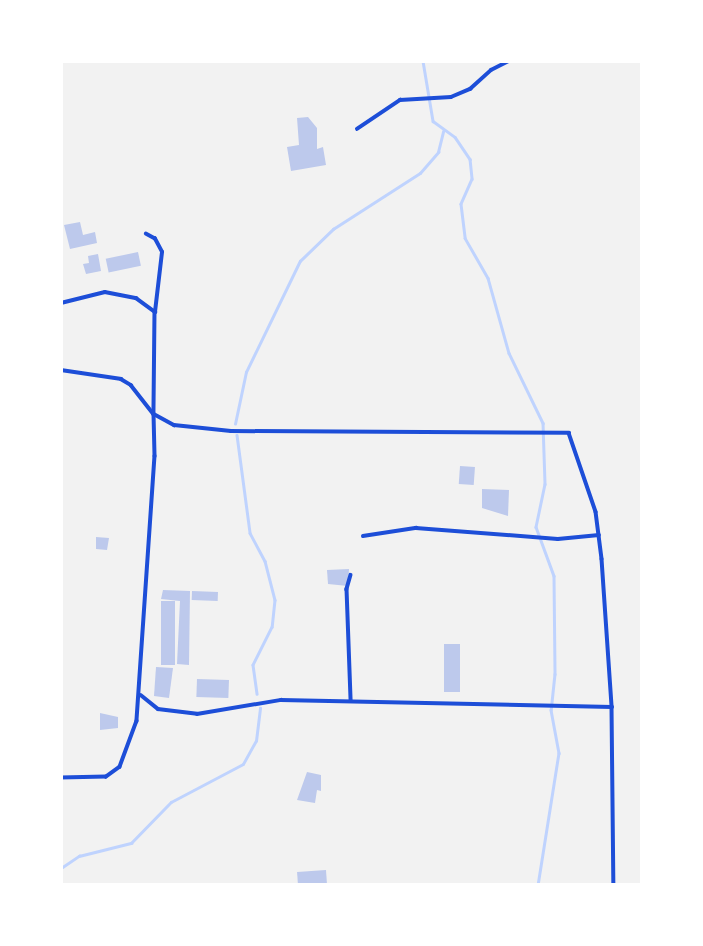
<!DOCTYPE html>
<html>
<head>
<meta charset="utf-8">
<style>
	body { margin:0 }
	#map { position:relative; width:703px; height:946px; overflow:hidden; background:#f2f2f2; font-family:"Varela Round",sans-serif }
	div>[style] { position:absolute }
	.stream>* { height:2.5px; margin:-1.25px; padding:0 1.25px; transform-origin:1.25px; border-radius:1.25px; background:#bfd3fe }
	.building>* { inset:0; background:#bdc9ec; transform-origin:0 0 }
	.minor>* { height:3.5px; margin:-1.75px; padding:0 1.75px; transform-origin:1.75px; border-radius:1.75px; background:#1d4ed8 }
	span { translate:-50% -50%; white-space:nowrap; text-align:center; line-height:1.15; -webkit-text-stroke:5px #fff; paint-order:stroke }
	.frame { position:absolute; inset:0; border:63px solid #fff; pointer-events:none }
</style>
</head>
<body>
<div id="map">
	<div class="stream">
		<div style="left:423px;top:61px;width:61px;rotate:80.5deg"></div>
		<div style="left:433px;top:121px;width:27px;rotate:36deg"></div>
		<div style="left:455px;top:137px;width:27px;rotate:56deg"></div>
		<div style="left:470px;top:159px;width:20px;rotate:84deg"></div>
		<div style="left:472px;top:179px;width:27px;rotate:114deg"></div>
		<div style="left:461px;top:204px;width:34px;rotate:83deg"></div>
		<div style="left:465px;top:238px;width:46px;rotate:60.1deg"></div>
		<div style="left:488px;top:278px;width:78px;rotate:74.4deg"></div>
		<div style="left:509px;top:353px;width:78px;rotate:64.1deg"></div>
		<div style="left:543px;top:423px;width:61px;rotate:88.1deg"></div>
		<div style="left:545px;top:484px;width:44px;rotate:101.8deg"></div>
		<div style="left:536px;top:527px;width:52px;rotate:69.8deg"></div>
		<div style="left:554px;top:576px;width:98px;rotate:89.4deg"></div>
		<div style="left:555px;top:674px;width:36px;rotate:96deg"></div>
		<div style="left:551px;top:710px;width:44px;rotate:79.5deg"></div>
		<div style="left:559px;top:753px;width:134px;rotate:99deg"></div>
		<div style="left:235px;top:424px;width:53px;rotate:-78.1deg"></div>
		<div style="left:246px;top:372px;width:123px;rotate:-64.1deg"></div>
		<div style="left:300px;top:261px;width:46px;rotate:-44.1deg"></div>
		<div style="left:333px;top:229px;width:103px;rotate:-32.8deg"></div>
		<div style="left:420px;top:173px;width:28px;rotate:-49deg"></div>
		<div style="left:438px;top:152px;width:21px;rotate:-76deg"></div>
		<div style="left:237px;top:435px;width:99px;rotate:82.4deg"></div>
		<div style="left:250px;top:533px;width:32px;rotate:62deg"></div>
		<div style="left:265px;top:561px;width:40px;rotate:75.6deg"></div>
		<div style="left:275px;top:600px;width:27px;rotate:96deg"></div>
		<div style="left:272px;top:627px;width:42px;rotate:116.6deg"></div>
		<div style="left:253px;top:665px;width:29px;rotate:82deg"></div>
		<div style="left:61px;top:868px;width:22px;rotate:-34deg"></div>
		<div style="left:79px;top:856px;width:54px;rotate:-14deg"></div>
		<div style="left:131px;top:843px;width:57px;rotate:-45.7deg"></div>
		<div style="left:171px;top:802px;width:81px;rotate:-27.8deg"></div>
		<div style="left:243px;top:764px;width:26px;rotate:-61deg"></div>
		<div style="left:256px;top:741px;width:33px;rotate:-83deg"></div>
	</div>
	<div class="building">
		<div style="clip-path:polygon(308px 117px,317px 128px,317px 149px,323px 147px,326px 165px,291px 171px,287px 147px,299px 145px,297px 118px)"></div>
		<div style="clip-path:polygon(80px 222px,83px 235px,95px 232px,97px 243px,70px 249px,64px 225px)"></div>
		<div style="left:138px;top:252px;width:14px;height:33px;rotate:78deg"></div>
		<div style="clip-path:polygon(98px 254px,101px 271px,86px 274px,83px 264px,89px 263px,88px 256px)"></div>
		<div style="left:460px;top:466px;width:15px;height:18px;rotate:4deg"></div>
		<div style="clip-path:polygon(482px 489px,509px 490px,508px 516px,482px 508px)"></div>
		<div style="clip-path:polygon(96px 537px,109px 538px,107px 550px,96px 549px)"></div>
		<div style="clip-path:polygon(349px 569px,348px 586px,328px 584px,327px 570px)"></div>
		<div style="clip-path:polygon(163px 590px,190px 591px,189px 665px,177px 664px,180px 601px,161px 599px)"></div>
		<div style="left:192px;top:591px;width:26px;height:9px;rotate:2deg"></div>
		<div style="left:161px;top:601px;width:14px;height:64px"></div>
		<div style="left:444px;top:644px;width:16px;height:48px"></div>
		<div style="clip-path:polygon(156px 667px,173px 668px,169px 698px,154px 696px)"></div>
		<div style="left:197px;top:679px;width:32px;height:18px;rotate:2deg"></div>
		<div style="clip-path:polygon(100px 713px,118px 717px,118px 728px,100px 730px)"></div>
		<div style="clip-path:polygon(307px 772px,321px 775px,321px 791px,317px 790px,315px 803px,297px 800px)"></div>
		<div style="left:326px;top:870px;width:15px;height:29px;rotate:86deg"></div>
	</div>
	<div class="minor">
		<div style="left:357px;top:129px;width:52px;rotate:-34deg"></div>
		<div style="left:400px;top:100px;width:51px;rotate:-3.4deg"></div>
		<div style="left:451px;top:97px;width:21px;rotate:-23deg"></div>
		<div style="left:470px;top:89px;width:28px;rotate:-42deg"></div>
		<div style="left:491px;top:70px;width:20px;rotate:-27deg"></div>
		<div style="left:61px;top:303px;width:45px;rotate:-14deg"></div>
		<div style="left:105px;top:292px;width:32px;rotate:11deg"></div>
		<div style="left:136px;top:298px;width:24px;rotate:36deg"></div>
		<div style="left:155px;top:312px;width:60px;rotate:-83.3deg"></div>
		<div style="left:162px;top:252px;width:15px;rotate:-118deg"></div>
		<div style="left:155px;top:239px;width:10px;rotate:-151deg"></div>
		<div style="left:155px;top:312px;width:102px;rotate:90.6deg"></div>
		<div style="left:154px;top:414px;width:23px;rotate:29deg"></div>
		<div style="left:174px;top:425px;width:57px;rotate:6deg"></div>
		<div style="left:231px;top:431px;width:338px;rotate:0.3deg"></div>
		<div style="left:569px;top:433px;width:83px;rotate:71.1deg"></div>
		<div style="left:596px;top:512px;width:47px;rotate:82.7deg"></div>
		<div style="left:602px;top:559px;width:148px;rotate:86.1deg"></div>
		<div style="left:612px;top:707px;width:178px;rotate:89.4deg"></div>
		<div style="left:61px;top:370px;width:61px;rotate:8.5deg"></div>
		<div style="left:121px;top:379px;width:12px;rotate:31deg"></div>
		<div style="left:131px;top:385px;width:37px;rotate:52deg"></div>
		<div style="left:154px;top:414px;width:42px;rotate:88.6deg"></div>
		<div style="left:155px;top:456px;width:266px;rotate:93.9deg"></div>
		<div style="left:137px;top:721px;width:49px;rotate:110.3deg"></div>
		<div style="left:120px;top:767px;width:17px;rotate:144deg"></div>
		<div style="left:106px;top:777px;width:45px;rotate:178.7deg"></div>
		<div style="left:363px;top:536px;width:54px;rotate:-8.6deg"></div>
		<div style="left:416px;top:528px;width:142px;rotate:4.4deg"></div>
		<div style="left:558px;top:539px;width:41px;rotate:-5.6deg"></div>
		<div style="left:351px;top:575px;width:15px;rotate:106deg"></div>
		<div style="left:347px;top:589px;width:111px;rotate:87.9deg"></div>
		<div style="left:141px;top:695px;width:22px;rotate:39deg"></div>
		<div style="left:158px;top:709px;width:39px;rotate:7deg"></div>
		<div style="left:197px;top:714px;width:85px;rotate:-9.5deg"></div>
		<div style="left:281px;top:700px;width:331px;rotate:1.2deg"></div>
	</div>
	<div class="frame"></div>
</div>
</body>
</html>
